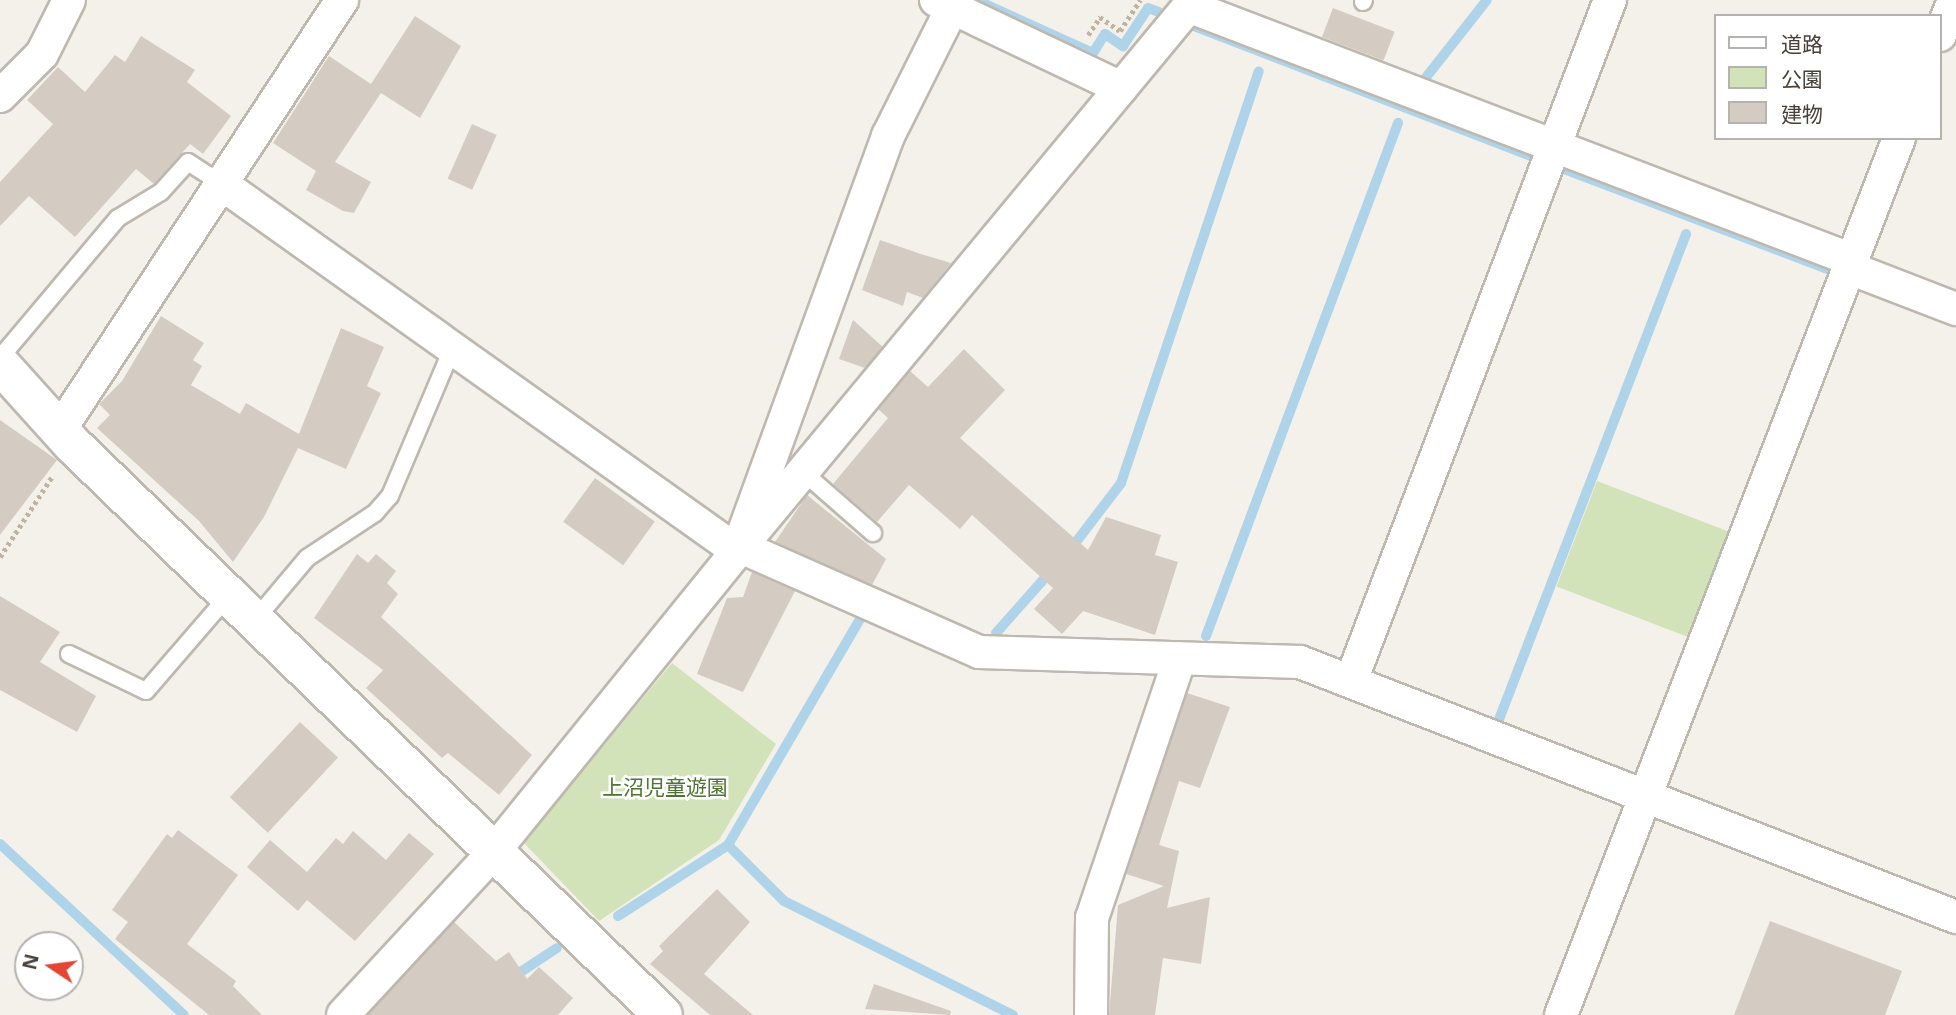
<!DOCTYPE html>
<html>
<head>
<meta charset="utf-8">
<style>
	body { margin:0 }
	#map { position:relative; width:1956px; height:1015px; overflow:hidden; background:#f4f1eb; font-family:"Open Sans","Noto Sans JP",sans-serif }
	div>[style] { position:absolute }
	.green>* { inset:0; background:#d2e3b9; transform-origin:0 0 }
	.stream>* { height:10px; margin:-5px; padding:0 5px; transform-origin:5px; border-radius:5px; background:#afd4e9 }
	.building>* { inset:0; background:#d4ccc2; transform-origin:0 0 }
	.path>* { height:4.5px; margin-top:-2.25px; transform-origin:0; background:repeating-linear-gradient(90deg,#bfb3a1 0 3.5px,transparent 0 7px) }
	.roads { filter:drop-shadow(2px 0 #beb8af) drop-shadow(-2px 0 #beb8af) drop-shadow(0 2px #beb8af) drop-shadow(0 -2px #beb8af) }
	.service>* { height:16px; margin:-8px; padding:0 8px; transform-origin:8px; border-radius:8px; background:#fff }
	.minor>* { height:32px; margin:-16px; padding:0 16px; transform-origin:16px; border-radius:16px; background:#fff }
	.tertiary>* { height:38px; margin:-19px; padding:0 19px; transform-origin:19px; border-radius:19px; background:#fff }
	span { translate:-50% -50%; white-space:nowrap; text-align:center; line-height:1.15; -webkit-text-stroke:5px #fff; paint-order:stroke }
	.park-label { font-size:21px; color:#4e7333 }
	.legend { position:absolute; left:1714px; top:14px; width:228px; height:126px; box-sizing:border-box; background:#fff; border:2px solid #b5b3b0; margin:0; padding:9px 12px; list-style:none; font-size:21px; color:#47413a }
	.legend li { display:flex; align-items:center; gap:14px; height:35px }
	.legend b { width:35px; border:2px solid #b5b3b0 }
	.north { position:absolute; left:14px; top:931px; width:70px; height:70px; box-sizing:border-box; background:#fff; border:2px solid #b5b3b0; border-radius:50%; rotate:283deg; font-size:19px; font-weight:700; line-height:28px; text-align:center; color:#47413a }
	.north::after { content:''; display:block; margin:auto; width:24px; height:32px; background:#e24634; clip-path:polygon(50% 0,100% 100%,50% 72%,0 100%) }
</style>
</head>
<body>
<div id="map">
	<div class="green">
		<div style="left:1597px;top:481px;width:152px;height:113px;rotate:21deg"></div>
		<div style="clip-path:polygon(672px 663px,776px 744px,719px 840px,599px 921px,523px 842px)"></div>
	</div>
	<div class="stream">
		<div style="left:976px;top:0;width:128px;rotate:24.4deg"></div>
		<div style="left:1093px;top:53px;width:22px;rotate:-58deg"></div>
		<div style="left:1105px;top:34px;width:22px;rotate:34deg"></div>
		<div style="left:1123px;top:46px;width:45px;rotate:-56.7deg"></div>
		<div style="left:1148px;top:8px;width:12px;rotate:20deg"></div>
		<div style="left:1194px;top:26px;width:372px;rotate:21.1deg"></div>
		<div style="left:1420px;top:85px;width:108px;rotate:-51.8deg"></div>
		<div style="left:1559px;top:167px;width:295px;rotate:20.8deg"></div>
		<div style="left:1070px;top:550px;width:84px;rotate:-52.7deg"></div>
		<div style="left:1121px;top:483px;width:434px;rotate:-71.5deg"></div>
		<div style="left:996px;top:633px;width:84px;rotate:-48.4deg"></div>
		<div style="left:1206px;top:636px;width:548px;rotate:-69.48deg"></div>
		<div style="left:1498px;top:722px;width:523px;rotate:-68.93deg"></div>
		<div style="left:0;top:844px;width:251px;rotate:42.9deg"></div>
		<div style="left:728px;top:845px;width:264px;rotate:-59.7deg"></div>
		<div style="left:618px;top:916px;width:131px;rotate:-32.8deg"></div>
		<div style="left:728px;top:845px;width:79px;rotate:45deg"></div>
		<div style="left:784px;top:901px;width:256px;rotate:26.5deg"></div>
		<div style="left:510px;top:979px;width:56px;rotate:-33.4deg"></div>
	</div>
	<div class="building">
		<div style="left:1333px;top:8px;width:66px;height:31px;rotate:21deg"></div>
		<div style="clip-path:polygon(415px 16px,461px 46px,420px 118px,381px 93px,335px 162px,371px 182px,354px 213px,343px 211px,306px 190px,316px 171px,273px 143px,329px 56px,371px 84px)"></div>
		<div style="clip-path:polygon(141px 36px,195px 70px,187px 82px,231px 116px,203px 154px,190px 144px,154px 184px,136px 169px,75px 237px,29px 196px,0 226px,0 182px,53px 124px,27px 100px,58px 67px,85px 92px,115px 55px,125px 62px)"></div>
		<div style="left:472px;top:124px;width:27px;height:60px;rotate:24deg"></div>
		<div style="clip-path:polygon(880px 240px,921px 254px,951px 263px,923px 298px,907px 292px,903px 306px,862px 290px)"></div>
		<div style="clip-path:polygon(161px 316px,204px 343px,193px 360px,202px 366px,191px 385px,240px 414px,246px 403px,299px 434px,341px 328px,384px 347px,367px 386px,381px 393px,346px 469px,298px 448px,264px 517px,233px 562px,199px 521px,97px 428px,110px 415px,99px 404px,122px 381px)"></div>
		<div style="clip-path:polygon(853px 320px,883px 347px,865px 368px,839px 359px)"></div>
		<div style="clip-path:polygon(964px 349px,1005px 390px,960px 438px,1088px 550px,1106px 517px,1161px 535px,1155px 555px,1178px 562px,1155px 635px,1083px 611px,1062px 634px,1034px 609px,1053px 588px,972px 515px,960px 529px,909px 485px,877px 522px,833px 484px,888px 418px,878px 409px,910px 371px,928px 387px)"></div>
		<div style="clip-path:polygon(0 420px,57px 460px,0 535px)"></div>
		<div style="left:595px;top:478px;width:74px;height:54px;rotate:36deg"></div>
		<div style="clip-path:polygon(807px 495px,886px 559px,872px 585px,775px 542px)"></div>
		<div style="clip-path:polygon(357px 554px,368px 563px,376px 554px,396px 571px,387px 583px,398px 594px,381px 617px,532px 755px,499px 795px,448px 753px,442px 758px,366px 688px,383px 670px,314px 618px)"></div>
		<div style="clip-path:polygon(752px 572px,795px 591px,743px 692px,697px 674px,727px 598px,743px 597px)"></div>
		<div style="clip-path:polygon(0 596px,60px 632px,40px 662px,96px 696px,77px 732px,0 690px)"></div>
		<div style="clip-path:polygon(1187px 693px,1230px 707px,1200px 788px,1179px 781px,1159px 845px,1179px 851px,1167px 908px,1210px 897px,1201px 964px,1163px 958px,1155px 1015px,1109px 1015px,1118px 905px,1164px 886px,1126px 874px)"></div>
		<div style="left:300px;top:722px;width:52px;height:103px;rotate:43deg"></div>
		<div style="clip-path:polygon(178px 830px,238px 875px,187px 944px,236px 981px,233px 986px,262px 1015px,209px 1015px,115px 939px,128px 922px,112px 910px,167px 834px,172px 838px)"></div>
		<div style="clip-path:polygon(353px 831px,386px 860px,409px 833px,434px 854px,355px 941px,307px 900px,298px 911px,247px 867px,270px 840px,307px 872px,336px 838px,343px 844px)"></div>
		<div style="clip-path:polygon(717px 889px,750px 922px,704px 974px,753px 1015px,710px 1015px,650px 964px,663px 951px,659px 946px)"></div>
		<div style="clip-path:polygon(1770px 921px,1902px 971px,1885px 1015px,1734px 1015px)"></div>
		<div style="clip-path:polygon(454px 922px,496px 961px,509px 952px,527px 979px,539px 967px,573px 998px,558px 1015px,368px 1015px)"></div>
		<div style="clip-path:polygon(874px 984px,951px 1011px,950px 1015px,865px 1009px)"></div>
	</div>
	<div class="path">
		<div style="left:1088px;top:35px;width:22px;rotate:-56deg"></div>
		<div style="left:1100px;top:17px;width:24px;rotate:35deg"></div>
		<div style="left:1120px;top:31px;width:37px;rotate:-57deg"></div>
		<div style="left:0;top:557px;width:98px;rotate:-57.1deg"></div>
	</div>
	<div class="roads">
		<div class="service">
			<div style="left:1363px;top:2px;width:2px;rotate:-63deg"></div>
			<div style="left:0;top:358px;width:183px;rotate:-49.9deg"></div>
			<div style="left:118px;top:218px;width:50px;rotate:-31.2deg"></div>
			<div style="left:161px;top:192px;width:40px;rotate:-48deg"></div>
			<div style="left:188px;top:162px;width:37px;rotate:33deg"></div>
			<div style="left:803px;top:472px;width:93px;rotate:41.1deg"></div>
			<div style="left:254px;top:621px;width:82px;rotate:-49.9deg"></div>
			<div style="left:307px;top:558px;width:82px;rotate:-33.5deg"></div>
			<div style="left:375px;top:513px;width:23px;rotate:-49deg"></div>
			<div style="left:390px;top:496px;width:160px;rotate:-67.1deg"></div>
			<div style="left:69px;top:654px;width:85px;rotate:25.7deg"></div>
			<div style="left:146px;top:691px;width:125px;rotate:-49.2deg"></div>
		</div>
		<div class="minor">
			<div style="left:936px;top:0;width:205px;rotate:25.4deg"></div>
			<div style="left:1188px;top:6px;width:709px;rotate:20.92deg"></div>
			<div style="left:1940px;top:35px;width:38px;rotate:-68deg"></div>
			<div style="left:0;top:96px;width:59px;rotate:-45deg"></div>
			<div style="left:42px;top:54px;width:60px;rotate:-63.4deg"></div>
			<div style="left:219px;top:182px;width:636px;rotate:35.46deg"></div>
			<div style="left:737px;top:551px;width:716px;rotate:-50.33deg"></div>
			<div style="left:1847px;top:267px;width:117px;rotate:21.1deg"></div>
			<div style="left:59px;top:431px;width:516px;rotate:-56.71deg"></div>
			<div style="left:741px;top:547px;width:260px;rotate:23.8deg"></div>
			<div style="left:979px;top:652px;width:321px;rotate:1.8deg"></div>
			<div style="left:1300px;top:662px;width:704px;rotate:21.24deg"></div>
			<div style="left:1351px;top:681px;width:729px;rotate:-69.18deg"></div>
			<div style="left:343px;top:1015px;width:218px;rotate:-47.2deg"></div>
			<div style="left:491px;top:855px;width:391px;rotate:-51deg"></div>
			<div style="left:737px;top:551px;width:442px;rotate:-70deg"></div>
			<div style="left:888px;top:136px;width:152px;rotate:-63.4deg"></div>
			<div style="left:1091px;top:1015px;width:97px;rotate:-89.4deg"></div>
			<div style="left:1092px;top:918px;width:274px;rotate:-71.3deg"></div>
			<div style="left:1561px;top:1015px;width:940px;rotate:-68.92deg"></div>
		</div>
		<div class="tertiary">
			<div style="left:0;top:364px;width:109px;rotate:48deg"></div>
			<div style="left:73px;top:445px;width:820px;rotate:44.01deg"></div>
		</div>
	</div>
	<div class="park-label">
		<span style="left:665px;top:787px">上沼児童遊園</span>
	</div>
	<ul class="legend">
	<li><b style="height:9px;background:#fff"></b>道路</li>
	<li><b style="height:19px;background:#d2e3b9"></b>公園</li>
	<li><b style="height:19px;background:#d4ccc2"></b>建物</li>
	</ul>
	<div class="north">N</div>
</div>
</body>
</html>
